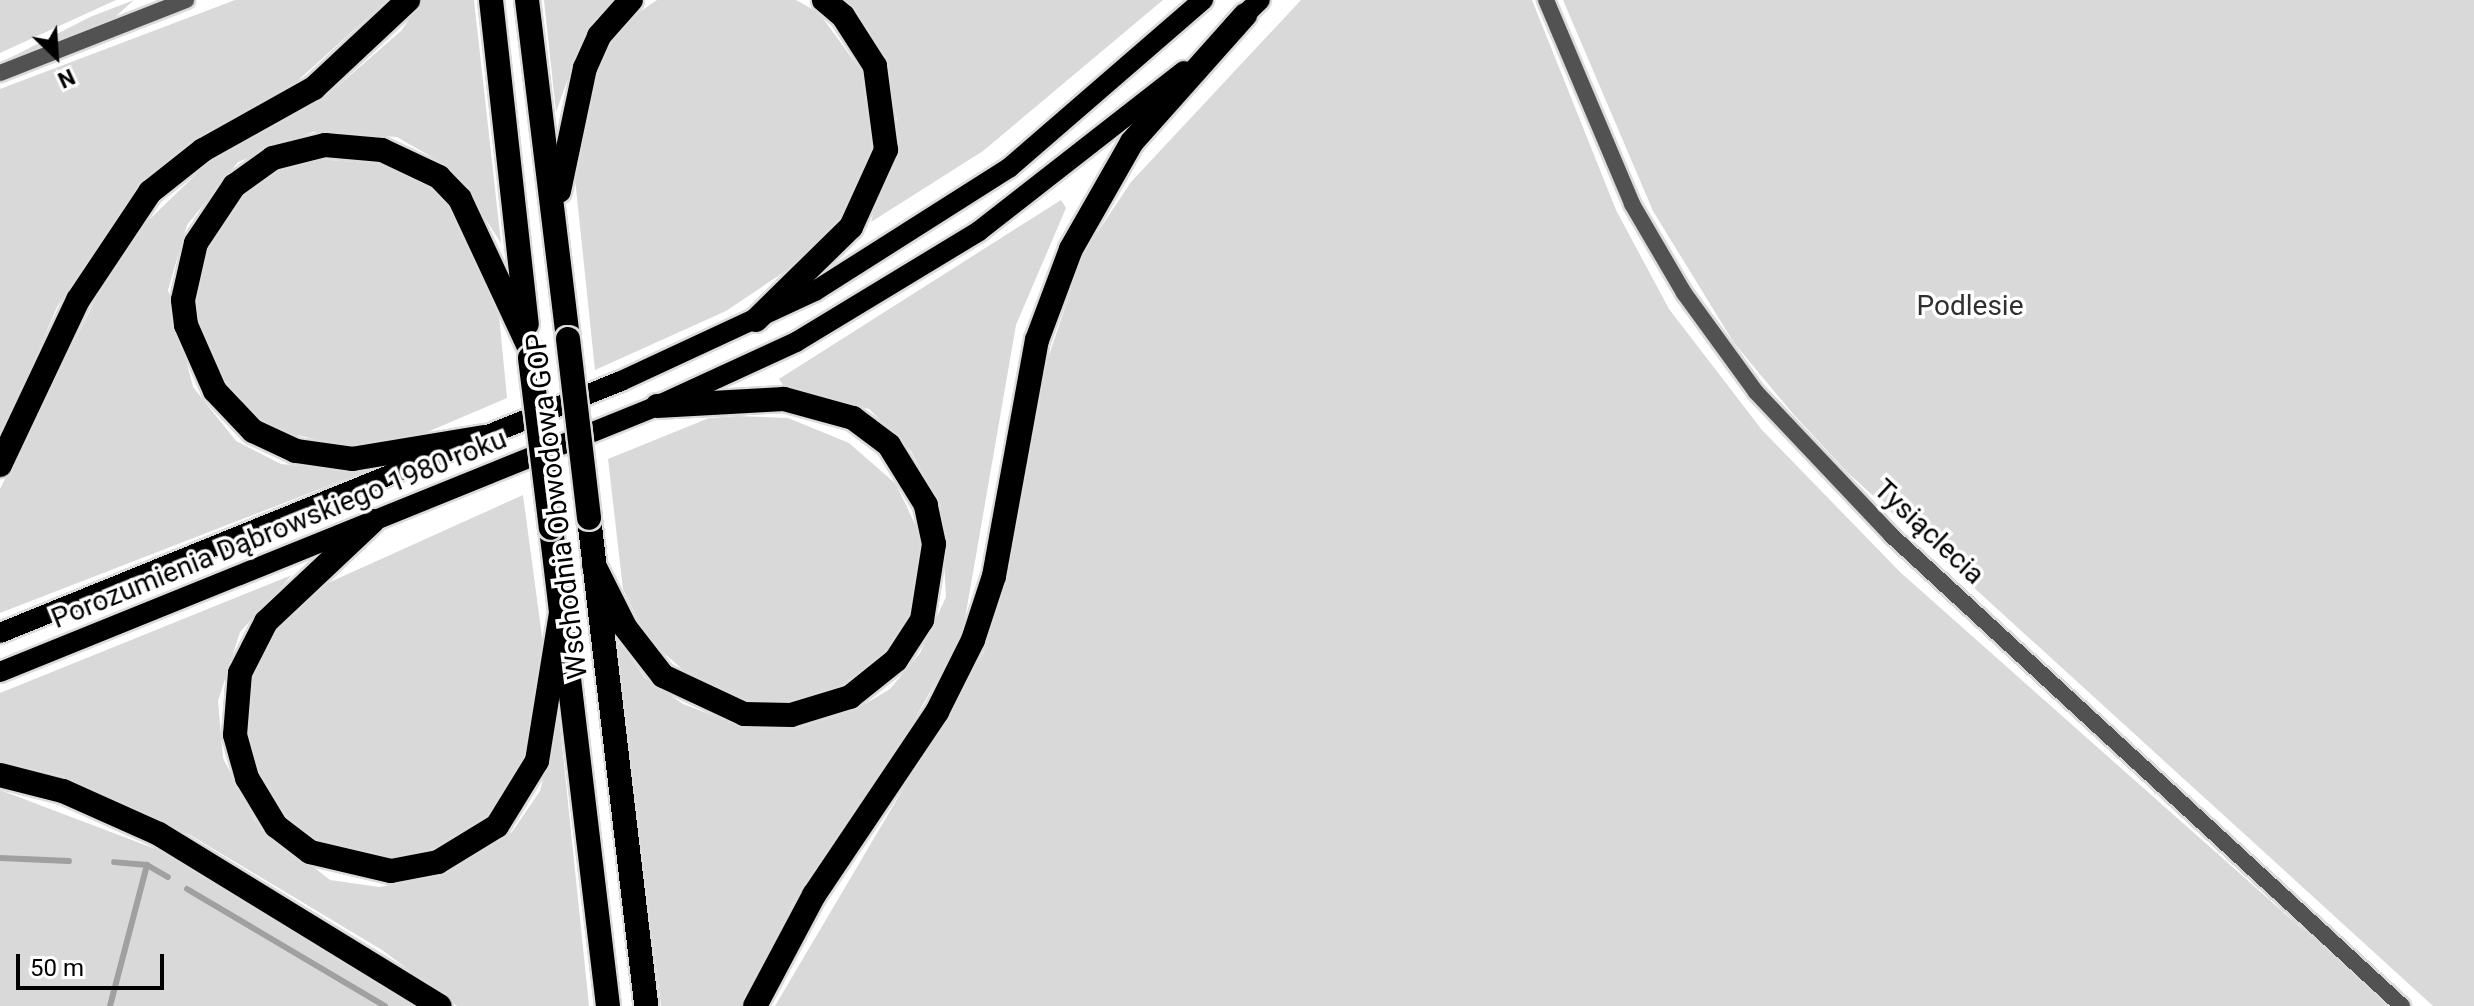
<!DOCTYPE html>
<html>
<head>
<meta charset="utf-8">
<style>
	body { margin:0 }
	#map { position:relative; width:2474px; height:1006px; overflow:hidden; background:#fff; font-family:Roboto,sans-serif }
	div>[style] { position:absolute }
	.green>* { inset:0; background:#d9d9d9 }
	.stream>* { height:6px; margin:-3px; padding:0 3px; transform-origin:3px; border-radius:3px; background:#a0a0a0 }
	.roads { filter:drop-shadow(2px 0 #dbdbdb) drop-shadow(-2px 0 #dbdbdb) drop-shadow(0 2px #dbdbdb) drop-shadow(0 -2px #dbdbdb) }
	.minor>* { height:16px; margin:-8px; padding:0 8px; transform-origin:8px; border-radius:8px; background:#525252 }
	.tertiary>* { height:16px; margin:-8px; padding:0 8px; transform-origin:8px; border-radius:8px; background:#525252 }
	.primary>* { height:20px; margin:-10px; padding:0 10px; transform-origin:10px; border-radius:10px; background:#000 }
	.motorway>* { height:24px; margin:-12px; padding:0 12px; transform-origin:12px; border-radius:12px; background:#000 }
	.bridges { filter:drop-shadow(2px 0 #dbdbdb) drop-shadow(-2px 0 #dbdbdb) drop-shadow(0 2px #dbdbdb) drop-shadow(0 -2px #dbdbdb) }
	.motorway-bridge>* { height:24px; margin:-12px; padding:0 12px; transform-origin:12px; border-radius:12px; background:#000 }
	span { translate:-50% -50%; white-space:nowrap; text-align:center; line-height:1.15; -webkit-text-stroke:7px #fff; paint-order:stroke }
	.park-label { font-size:28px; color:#303030 }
	.street-label { font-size:28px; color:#000 }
	.north { position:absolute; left:16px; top:16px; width:80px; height:80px; -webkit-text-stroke:6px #fff; paint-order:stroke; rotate:155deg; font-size:22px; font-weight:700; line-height:32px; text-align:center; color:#000 }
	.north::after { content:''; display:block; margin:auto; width:28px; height:36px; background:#000; clip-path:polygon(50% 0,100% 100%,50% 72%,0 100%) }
	.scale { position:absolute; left:16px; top:954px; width:148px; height:36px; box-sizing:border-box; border:4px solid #000; border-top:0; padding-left:10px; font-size:24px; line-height:28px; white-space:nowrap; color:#000; -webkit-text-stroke:6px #fff; paint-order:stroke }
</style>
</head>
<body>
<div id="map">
	<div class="green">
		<div style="clip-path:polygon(0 0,116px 0,0 53px)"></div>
		<div style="clip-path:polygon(134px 0,114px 18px,0 63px,90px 17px)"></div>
		<div style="clip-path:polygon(235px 0,387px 0,284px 93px,163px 163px,140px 185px,57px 307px,0 441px,0 89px)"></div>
		<div style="clip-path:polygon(422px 0,474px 0,501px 243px,464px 186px,435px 159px,397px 137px,313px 132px,238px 162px,187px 225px,168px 290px,193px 387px,236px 441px,281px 464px,364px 472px,0 613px,0 489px,123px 245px,214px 157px,338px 86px,401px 31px)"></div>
		<div style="clip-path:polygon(544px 0,614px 0,582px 40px,556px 112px)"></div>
		<div style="clip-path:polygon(657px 0,796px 0,819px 13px,865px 76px,872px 147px,860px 190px,839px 224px,799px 262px,726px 311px,595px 370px,574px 169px,599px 57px,628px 20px)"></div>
		<div style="clip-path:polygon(840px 0,1163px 0,983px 151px,871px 222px,897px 120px,881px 56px)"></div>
		<div style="clip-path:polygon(1301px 0,1532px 0,1616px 210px,1669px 309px,1762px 430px,1900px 572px,2389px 1006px,775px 1006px,984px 652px,1014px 538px,1039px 385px,1083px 254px,1131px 182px)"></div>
		<div style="clip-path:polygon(1563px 0,2474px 0,2474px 1006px,2433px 1006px,1847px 472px,1794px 415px,1734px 343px,1653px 211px)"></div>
		<div style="clip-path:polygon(304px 158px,382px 164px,412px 175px,449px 204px,497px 295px,507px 398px,418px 436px,350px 447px,274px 430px,223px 384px,195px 319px,198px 262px,242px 191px)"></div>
		<div style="clip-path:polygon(1061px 200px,1066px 208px,1016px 325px,962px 636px,897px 750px,793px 903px,745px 1006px,661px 1006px,616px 647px,620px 643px,645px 678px,683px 704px,736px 724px,795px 729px,855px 710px,890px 689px,920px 653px,946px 597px,941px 506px,911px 451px,869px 409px,785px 388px,779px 379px)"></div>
		<div style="clip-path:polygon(737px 416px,788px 418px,849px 443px,896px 484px,921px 537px,920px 592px,896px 644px,861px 678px,806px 701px,758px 705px,699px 684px,647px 638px,623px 589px,608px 459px,709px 418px)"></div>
		<div style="clip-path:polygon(523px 495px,543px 644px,525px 764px,494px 811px,435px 852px,389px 861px,345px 857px,299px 832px,258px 775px,244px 728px,249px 679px,271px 631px,308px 592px)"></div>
		<div style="clip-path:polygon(292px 575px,240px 632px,218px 701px,223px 758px,255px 821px,330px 880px,379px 887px,442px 875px,512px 832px,540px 791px,559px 715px,589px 1006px,457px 1006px,382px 950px,190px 835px,63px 776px,0 761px,0 693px)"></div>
		<div style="clip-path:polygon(0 790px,182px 859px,418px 1006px,0 1006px)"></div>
	</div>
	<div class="stream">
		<div style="left:0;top:858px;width:69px;rotate:2.5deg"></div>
		<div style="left:147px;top:865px;width:24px;rotate:30deg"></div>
		<div style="left:187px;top:889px;width:230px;rotate:30.6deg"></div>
		<div style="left:110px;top:1006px;width:146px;rotate:-75.3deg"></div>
		<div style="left:147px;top:865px;width:33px;rotate:-175deg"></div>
	</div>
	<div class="roads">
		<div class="minor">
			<div style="left:1546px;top:0;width:221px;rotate:67.1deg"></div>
			<div style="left:1632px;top:204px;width:103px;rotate:59.7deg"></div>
			<div style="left:1684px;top:293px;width:122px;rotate:54deg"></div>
			<div style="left:1756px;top:392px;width:197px;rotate:46.6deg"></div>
			<div style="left:1891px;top:535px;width:695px;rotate:42.67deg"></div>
		</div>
		<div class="tertiary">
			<div style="left:0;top:73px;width:200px;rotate:-21.4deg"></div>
		</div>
		<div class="primary">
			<div style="left:1234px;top:25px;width:36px;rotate:-44deg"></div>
			<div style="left:0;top:633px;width:670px;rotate:-22.09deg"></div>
			<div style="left:621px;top:381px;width:214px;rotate:-24.9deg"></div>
			<div style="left:815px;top:291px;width:230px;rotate:-32.4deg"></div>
			<div style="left:1009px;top:168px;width:257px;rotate:-40.9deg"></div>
			<div style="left:0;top:672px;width:709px;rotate:-22.04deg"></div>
			<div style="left:657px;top:406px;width:153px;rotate:-24.7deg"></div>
			<div style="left:796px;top:342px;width:214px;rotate:-31.2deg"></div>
			<div style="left:979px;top:231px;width:260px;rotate:-38deg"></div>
		</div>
		<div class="motorway">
			<div style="left:491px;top:0;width:326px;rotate:83.7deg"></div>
			<div style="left:527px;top:0;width:341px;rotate:83.1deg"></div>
			<div style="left:559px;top:191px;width:126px;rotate:-78.1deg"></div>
			<div style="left:585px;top:68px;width:35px;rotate:-66deg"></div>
			<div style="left:599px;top:36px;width:48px;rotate:-48.4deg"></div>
			<div style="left:756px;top:320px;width:133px;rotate:-44.4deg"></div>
			<div style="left:851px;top:227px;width:85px;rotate:-65.6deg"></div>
			<div style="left:886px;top:150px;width:85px;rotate:-97.5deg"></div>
			<div style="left:875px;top:66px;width:59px;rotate:-122.6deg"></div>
			<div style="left:843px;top:16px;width:25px;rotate:-140deg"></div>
			<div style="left:484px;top:437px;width:133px;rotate:170.5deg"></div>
			<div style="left:353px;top:459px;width:58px;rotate:-172deg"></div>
			<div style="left:296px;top:451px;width:47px;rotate:-155.1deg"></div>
			<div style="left:253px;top:431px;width:55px;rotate:-133.5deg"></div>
			<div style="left:215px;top:391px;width:72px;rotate:-113.7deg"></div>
			<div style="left:186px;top:325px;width:25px;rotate:-97deg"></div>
			<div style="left:183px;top:300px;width:58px;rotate:-77.2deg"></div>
			<div style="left:196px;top:243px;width:69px;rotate:-56.3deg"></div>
			<div style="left:234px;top:186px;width:48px;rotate:-35.7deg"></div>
			<div style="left:273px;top:158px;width:54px;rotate:-14deg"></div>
			<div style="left:325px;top:145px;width:57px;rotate:5deg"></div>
			<div style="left:382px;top:150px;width:63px;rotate:25.3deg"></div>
			<div style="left:439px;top:177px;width:30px;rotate:46deg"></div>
			<div style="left:460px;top:199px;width:163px;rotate:65deg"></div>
			<div style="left:0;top:465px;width:183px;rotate:-64.7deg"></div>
			<div style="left:78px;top:300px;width:130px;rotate:-56.3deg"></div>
			<div style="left:150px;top:192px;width:68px;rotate:-38.4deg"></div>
			<div style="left:203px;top:150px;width:127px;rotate:-29.2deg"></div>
			<div style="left:314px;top:88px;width:129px;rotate:-43.1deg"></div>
			<div style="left:589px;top:518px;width:491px;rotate:83.3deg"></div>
			<div style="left:373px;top:521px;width:147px;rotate:136.7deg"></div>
			<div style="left:266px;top:622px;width:57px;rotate:117deg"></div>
			<div style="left:240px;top:673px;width:62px;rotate:94.6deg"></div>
			<div style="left:235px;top:735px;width:45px;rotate:74.4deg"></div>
			<div style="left:247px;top:778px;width:56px;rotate:58.9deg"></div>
			<div style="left:276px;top:826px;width:43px;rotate:37.4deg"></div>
			<div style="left:310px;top:852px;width:83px;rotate:13.2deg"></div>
			<div style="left:391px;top:871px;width:48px;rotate:-10.8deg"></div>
			<div style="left:438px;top:862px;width:69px;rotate:-31.4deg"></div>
			<div style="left:497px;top:826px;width:76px;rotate:-58.4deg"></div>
			<div style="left:537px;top:761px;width:150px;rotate:-80.8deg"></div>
			<div style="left:551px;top:528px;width:481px;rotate:83.2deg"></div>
			<div style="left:594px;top:565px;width:69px;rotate:63.4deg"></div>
			<div style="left:625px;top:627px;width:62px;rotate:52.2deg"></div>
			<div style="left:663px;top:676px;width:89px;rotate:25.1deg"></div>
			<div style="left:744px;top:714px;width:47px;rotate:1.2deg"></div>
			<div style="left:791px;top:715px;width:62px;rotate:-17deg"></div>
			<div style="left:850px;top:697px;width:59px;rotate:-38.8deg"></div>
			<div style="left:896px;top:660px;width:48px;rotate:-57deg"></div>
			<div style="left:922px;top:620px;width:77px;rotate:-81deg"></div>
			<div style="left:934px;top:544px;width:40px;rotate:-102deg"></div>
			<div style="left:926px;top:505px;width:70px;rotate:-121.7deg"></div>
			<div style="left:889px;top:445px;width:45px;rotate:-143.1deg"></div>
			<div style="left:853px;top:418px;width:72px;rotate:-164.6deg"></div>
			<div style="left:784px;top:399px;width:127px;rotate:176.8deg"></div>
			<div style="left:0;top:775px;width:65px;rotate:14.3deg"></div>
			<div style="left:63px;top:791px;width:105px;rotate:24.1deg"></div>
			<div style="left:159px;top:834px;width:329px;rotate:31.5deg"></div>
			<div style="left:755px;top:1006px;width:126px;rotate:-62deg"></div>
			<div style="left:814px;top:895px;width:220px;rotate:-56.1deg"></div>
			<div style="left:937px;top:712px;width:80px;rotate:-63.4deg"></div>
			<div style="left:973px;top:640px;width:67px;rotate:-71.8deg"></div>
			<div style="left:994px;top:576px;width:240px;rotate:-79.7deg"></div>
			<div style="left:1037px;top:340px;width:97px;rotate:-69.5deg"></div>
			<div style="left:1071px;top:249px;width:123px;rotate:-60.3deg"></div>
			<div style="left:1132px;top:142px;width:170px;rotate:-48.3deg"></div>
		</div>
	</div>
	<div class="bridges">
		<div class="motorway-bridge">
			<div style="left:568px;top:339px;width:180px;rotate:83.3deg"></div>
			<div style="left:530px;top:358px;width:171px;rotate:83deg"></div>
		</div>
	</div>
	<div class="park-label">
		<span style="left:1970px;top:306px">Podlesie</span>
	</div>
	<div class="street-label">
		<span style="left:557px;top:506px;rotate:-97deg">Wschodnia Obwodowa GOP</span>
		<span style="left:279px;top:529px;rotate:-22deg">Porozumienia Dąbrowskiego 1980 roku</span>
		<span style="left:1929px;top:532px;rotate:43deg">Tysiąclecia</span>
	</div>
	<div class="north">N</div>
	<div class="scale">50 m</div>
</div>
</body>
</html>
